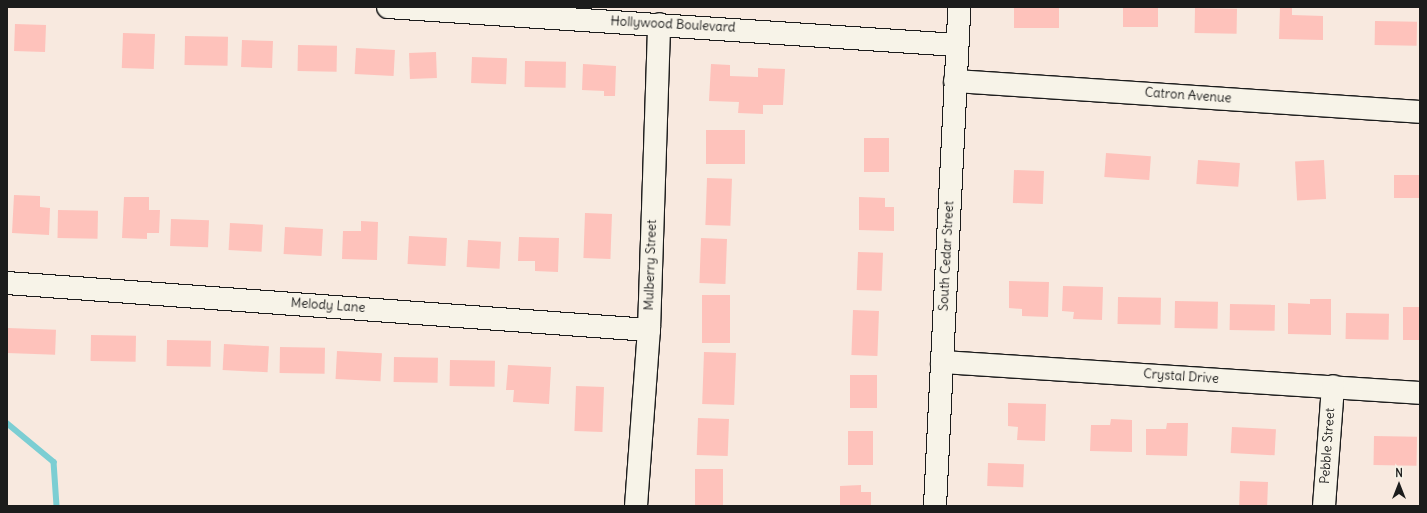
<!DOCTYPE html>
<html>
<head>
<meta charset="utf-8">
<style>
	body { margin:0 }
	#map { position:relative; width:1427px; height:513px; overflow:hidden; background:#f8e9df; font-family:Delius,sans-serif }
	div>[style] { position:absolute }
	.stream>* { height:5.5px; margin:-2.75px; padding:0 2.75px; transform-origin:2.75px; border-radius:2.75px; background:#7cced3 }
	.building>* { inset:0; background:#fec2bb; transform-origin:0 0 }
	.roads { filter:drop-shadow(1px 0 #1c1c1c) drop-shadow(-1px 0 #1c1c1c) drop-shadow(0 1px #1c1c1c) drop-shadow(0 -1px #1c1c1c) }
	.minor>* { height:22px; margin:-11px; padding:0 11px; transform-origin:11px; border-radius:11px; background:#f7f3e8 }
	.major>* { height:22px; margin:-11px; padding:0 11px; transform-origin:11px; border-radius:11px; background:#f7f3e8 }
	span { translate:-50% -50%; white-space:nowrap; text-align:center; line-height:1.15; -webkit-text-stroke:3px #f7f3e8; paint-order:stroke }
	.street-label { font-size:13px; color:#1c1c1c }
	.frame { position:absolute; inset:0; border:8px solid #1c1c1c; pointer-events:none }
	.north { position:absolute; left:1379px; top:465px; width:40px; height:40px; -webkit-text-stroke:3px #f7f3e8; paint-order:stroke; rotate:0deg; font-size:11px; font-weight:700; line-height:16px; text-align:center; color:#1c1c1c }
	.north::after { content:''; display:block; margin:auto; width:14px; height:18px; background:#1c1c1c; clip-path:polygon(50% 0,100% 100%,50% 72%,0 100%) }
</style>
</head>
<body>
<div id="map">
	<div class="stream">
		<div style="left:7px;top:423px;width:61px;rotate:39.7deg"></div>
		<div style="left:54px;top:462px;width:44px;rotate:86.1deg"></div>
	</div>
	<div class="building">
		<div style="left:1014px;top:7px;width:45px;height:21px"></div>
		<div style="left:1123px;top:7px;width:35px;height:20px"></div>
		<div style="clip-path:polygon(1280px 7px,1292px 7px,1292px 15px,1323px 16px,1323px 40px,1279px 39px)"></div>
		<div style="left:1195px;top:8px;width:42px;height:25px;rotate:1deg"></div>
		<div style="left:1375px;top:21px;width:42px;height:24px;rotate:1deg"></div>
		<div style="left:15px;top:24px;width:31px;height:27px;rotate:2deg"></div>
		<div style="left:123px;top:33px;width:32px;height:35px;rotate:2deg"></div>
		<div style="left:185px;top:36px;width:43px;height:29px;rotate:1deg"></div>
		<div style="left:242px;top:40px;width:31px;height:27px;rotate:2deg"></div>
		<div style="left:298px;top:45px;width:39px;height:26px;rotate:1deg"></div>
		<div style="left:356px;top:48px;width:39px;height:26px;rotate:3deg"></div>
		<div style="left:436px;top:52px;width:26px;height:27px;rotate:88deg"></div>
		<div style="left:472px;top:57px;width:35px;height:26px;rotate:2deg"></div>
		<div style="left:525px;top:61px;width:41px;height:26px;rotate:1deg"></div>
		<div style="clip-path:polygon(583px 64px,616px 66px,615px 96px,604px 96px,604px 91px,582px 90px)"></div>
		<div style="clip-path:polygon(711px 64px,730px 65px,730px 76px,758px 77px,758px 68px,785px 69px,783px 105px,763px 105px,763px 114px,738px 113px,739px 102px,709px 101px)"></div>
		<div style="left:745px;top:130px;width:34px;height:39px;rotate:90deg"></div>
		<div style="left:864px;top:138px;width:25px;height:34px"></div>
		<div style="left:1106px;top:153px;width:45px;height:24px;rotate:4deg"></div>
		<div style="left:1198px;top:160px;width:42px;height:24px;rotate:4deg"></div>
		<div style="left:1324px;top:160px;width:39px;height:29px;rotate:87deg"></div>
		<div style="left:1014px;top:170px;width:30px;height:33px;rotate:2deg"></div>
		<div style="left:1394px;top:175px;width:26px;height:23px"></div>
		<div style="left:707px;top:178px;width:25px;height:47px;rotate:2deg"></div>
		<div style="clip-path:polygon(14px 195px,40px 196px,40px 207px,50px 208px,49px 235px,12px 233px)"></div>
		<div style="clip-path:polygon(124px 197px,149px 197px,149px 210px,160px 210px,159px 233px,147px 233px,147px 239px,122px 238px)"></div>
		<div style="clip-path:polygon(859px 197px,885px 198px,885px 207px,894px 207px,894px 231px,859px 230px)"></div>
		<div style="left:58px;top:210px;width:40px;height:28px;rotate:1deg"></div>
		<div style="left:585px;top:213px;width:27px;height:45px;rotate:2deg"></div>
		<div style="left:171px;top:219px;width:38px;height:27px;rotate:2deg"></div>
		<div style="clip-path:polygon(361px 221px,378px 222px,377px 260px,342px 259px,343px 231px,361px 231px)"></div>
		<div style="left:230px;top:223px;width:33px;height:27px;rotate:3deg"></div>
		<div style="left:285px;top:227px;width:38px;height:27px;rotate:3deg"></div>
		<div style="left:409px;top:236px;width:38px;height:28px;rotate:3deg"></div>
		<div style="clip-path:polygon(519px 237px,559px 238px,558px 272px,535px 271px,535px 261px,518px 261px)"></div>
		<div style="left:701px;top:238px;width:26px;height:45px;rotate:2deg"></div>
		<div style="left:468px;top:240px;width:33px;height:27px;rotate:3deg"></div>
		<div style="left:858px;top:252px;width:25px;height:38px;rotate:2deg"></div>
		<div style="clip-path:polygon(1009px 281px,1049px 282px,1048px 317px,1022px 316px,1022px 309px,1009px 308px)"></div>
		<div style="clip-path:polygon(1063px 286px,1103px 287px,1102px 320px,1073px 319px,1074px 312px,1062px 311px)"></div>
		<div style="left:702px;top:295px;width:28px;height:48px"></div>
		<div style="left:1118px;top:297px;width:43px;height:27px;rotate:1deg"></div>
		<div style="clip-path:polygon(1310px 299px,1331px 299px,1331px 335px,1288px 334px,1288px 303px,1310px 304px)"></div>
		<div style="left:1175px;top:301px;width:43px;height:27px;rotate:1deg"></div>
		<div style="left:1230px;top:304px;width:45px;height:26px;rotate:1deg"></div>
		<div style="left:1403px;top:307px;width:17px;height:33px"></div>
		<div style="left:853px;top:310px;width:26px;height:45px;rotate:2deg"></div>
		<div style="left:1346px;top:313px;width:43px;height:26px;rotate:1deg"></div>
		<div style="left:8px;top:328px;width:48px;height:25px;rotate:2deg"></div>
		<div style="left:91px;top:335px;width:45px;height:26px;rotate:1deg"></div>
		<div style="left:167px;top:340px;width:44px;height:26px;rotate:1deg"></div>
		<div style="left:224px;top:344px;width:45px;height:26px;rotate:3deg"></div>
		<div style="left:280px;top:347px;width:45px;height:26px;rotate:1deg"></div>
		<div style="left:337px;top:351px;width:45px;height:28px;rotate:3deg"></div>
		<div style="left:704px;top:352px;width:32px;height:52px;rotate:2deg"></div>
		<div style="left:394px;top:357px;width:44px;height:25px;rotate:1deg"></div>
		<div style="left:450px;top:360px;width:45px;height:26px;rotate:1deg"></div>
		<div style="clip-path:polygon(508px 365px,551px 367px,549px 404px,513px 402px,514px 390px,506px 390px)"></div>
		<div style="left:850px;top:375px;width:27px;height:33px"></div>
		<div style="left:576px;top:386px;width:28px;height:45px;rotate:2deg"></div>
		<div style="clip-path:polygon(1008px 403px,1046px 404px,1045px 441px,1017px 440px,1018px 427px,1008px 426px)"></div>
		<div style="left:698px;top:418px;width:31px;height:37px;rotate:2deg"></div>
		<div style="clip-path:polygon(1111px 419px,1132px 420px,1132px 452px,1090px 451px,1091px 425px,1110px 425px)"></div>
		<div style="clip-path:polygon(1167px 423px,1188px 423px,1187px 456px,1146px 455px,1146px 429px,1166px 429px)"></div>
		<div style="left:1232px;top:427px;width:44px;height:26px;rotate:3deg"></div>
		<div style="left:848px;top:431px;width:25px;height:34px"></div>
		<div style="left:1374px;top:436px;width:43px;height:29px;rotate:1deg"></div>
		<div style="left:988px;top:463px;width:36px;height:23px;rotate:2deg"></div>
		<div style="left:695px;top:469px;width:28px;height:37px"></div>
		<div style="left:1240px;top:481px;width:28px;height:25px;rotate:2deg"></div>
		<div style="clip-path:polygon(861px 485px,861px 492px,871px 492px,871px 506px,840px 506px,840px 486px)"></div>
	</div>
	<div class="roads">
		<div class="minor">
			<div style="left:388px;top:7px;width:570px;rotate:3.82deg"></div>
			<div style="left:955px;top:81px;width:466px;rotate:3.8deg"></div>
			<div style="left:7px;top:283px;width:644px;rotate:4.19deg"></div>
			<div style="left:942px;top:362px;width:479px;rotate:3.7deg"></div>
			<div style="left:636px;top:506px;width:176px;rotate:-85.8deg"></div>
			<div style="left:649px;top:330px;width:306px;rotate:-88.1deg"></div>
			<div style="left:1324px;top:506px;width:120px;rotate:-85.7deg"></div>
		</div>
		<div class="major">
			<div style="left:935px;top:506px;width:500px;rotate:-87.2deg"></div>
		</div>
	</div>
	<div class="street-label">
		<span style="left:673px;top:25px;rotate:3deg">Hollywood Boulevard</span>
		<span style="left:1188px;top:96px;rotate:4deg">Catron Avenue</span>
		<span style="left:947px;top:256px;rotate:-87deg">South Cedar Street</span>
		<span style="left:651px;top:265px;rotate:-88deg">Mulberry Street</span>
		<span style="left:328px;top:306px;rotate:4deg">Melody Lane</span>
		<span style="left:1181px;top:377px;rotate:4deg">Crystal Drive</span>
		<span style="left:1328px;top:446px;rotate:-86deg">Pebble Street</span>
	</div>
	<div class="frame"></div>
	<div class="north">N</div>
</div>
</body>
</html>
